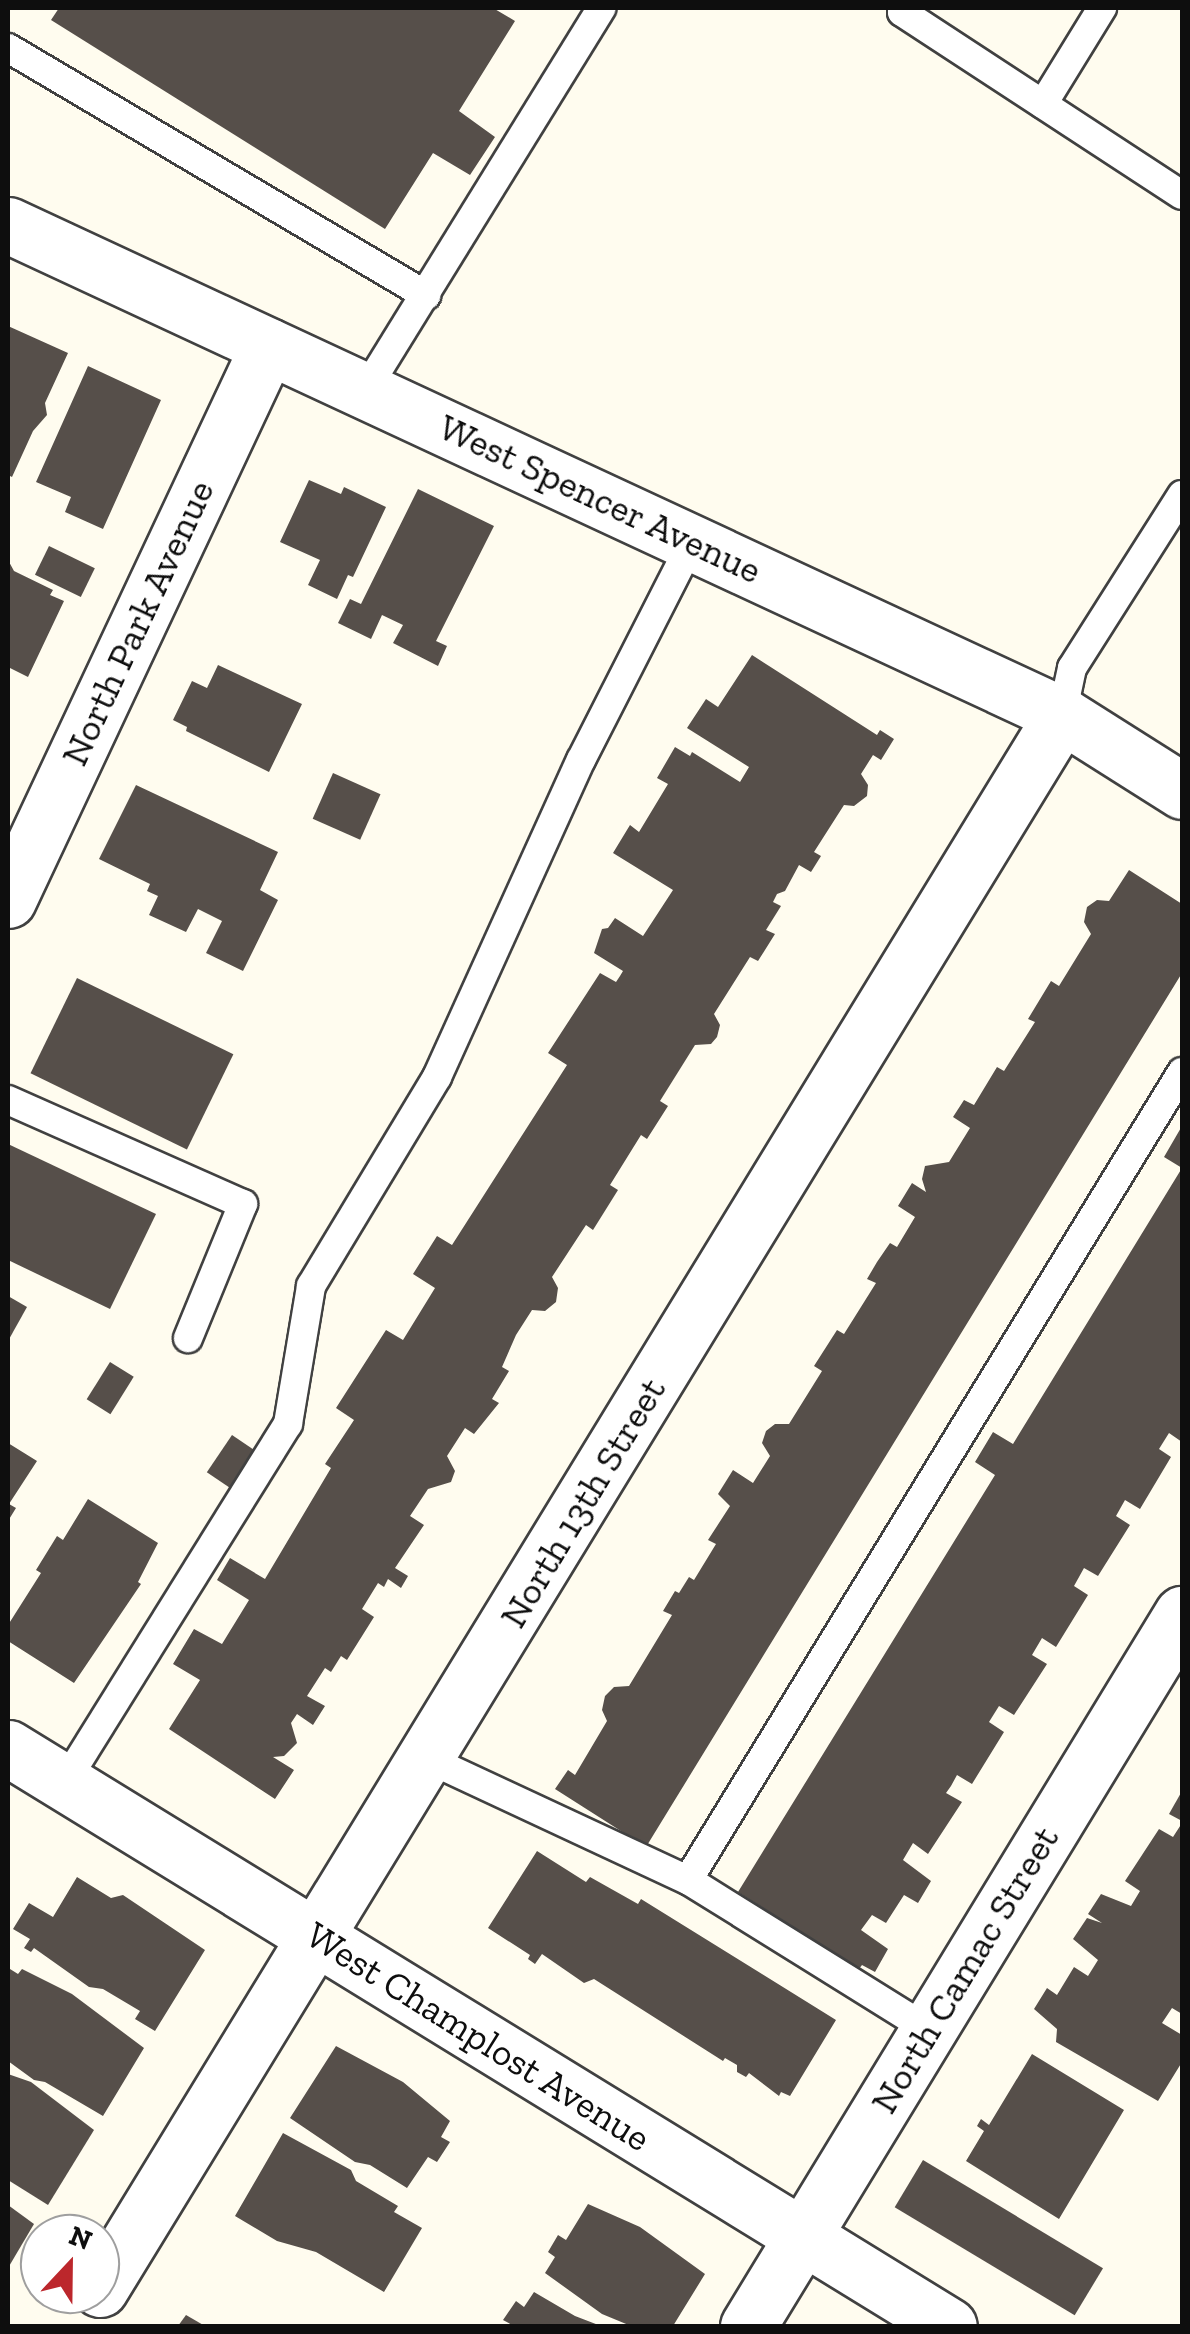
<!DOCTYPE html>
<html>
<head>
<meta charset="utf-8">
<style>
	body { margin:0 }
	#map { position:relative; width:1190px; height:2334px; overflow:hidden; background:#fffcef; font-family:"Zilla Slab",serif }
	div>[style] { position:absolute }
	.building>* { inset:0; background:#564f4a; transform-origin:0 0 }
	.roads { filter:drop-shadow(2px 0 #414141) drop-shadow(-2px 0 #414141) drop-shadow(0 2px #414141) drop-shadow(0 -2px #414141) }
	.service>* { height:28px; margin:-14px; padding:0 14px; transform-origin:14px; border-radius:14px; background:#fff }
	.minor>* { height:55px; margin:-27.5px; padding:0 27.5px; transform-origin:27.5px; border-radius:27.5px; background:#fff }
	span { translate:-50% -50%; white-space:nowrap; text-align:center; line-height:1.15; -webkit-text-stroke:10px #fff; paint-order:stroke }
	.street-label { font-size:38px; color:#0e0e0e }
	.frame { position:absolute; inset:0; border:10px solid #0e0e0e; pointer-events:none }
	.north { position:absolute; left:20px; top:2214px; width:100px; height:100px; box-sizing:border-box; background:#fff; border:2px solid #9f9f9f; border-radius:50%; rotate:22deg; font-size:28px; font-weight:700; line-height:40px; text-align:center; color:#0e0e0e }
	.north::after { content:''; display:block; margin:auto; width:35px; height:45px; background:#bc272c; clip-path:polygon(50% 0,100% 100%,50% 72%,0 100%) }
</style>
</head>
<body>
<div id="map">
	<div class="building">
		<div style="clip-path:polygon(59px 8px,493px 8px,515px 21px,459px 111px,495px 137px,470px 175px,433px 153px,385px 229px,51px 20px)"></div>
		<div style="clip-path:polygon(8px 326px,68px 353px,45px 403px,47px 415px,33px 431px,12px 477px,8px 475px)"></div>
		<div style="clip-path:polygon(88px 366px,161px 400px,103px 529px,65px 512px,71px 497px,36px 482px)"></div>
		<div style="clip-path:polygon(309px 480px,341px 494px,344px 487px,386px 507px,353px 577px,348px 575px,337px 599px,308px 585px,320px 560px,280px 542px)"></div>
		<div style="clip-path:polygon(418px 489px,494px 526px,436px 641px,447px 646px,438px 666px,393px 643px,403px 625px,382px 615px,371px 639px,338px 623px,350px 599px,361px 604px)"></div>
		<div style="left:49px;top:546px;width:51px;height:32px;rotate:26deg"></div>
		<div style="clip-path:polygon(8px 560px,14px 571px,53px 590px,50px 595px,64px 601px,28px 677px,8px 667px)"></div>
		<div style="clip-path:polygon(752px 655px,877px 735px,880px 730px,894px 739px,881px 760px,873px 755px,861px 774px,868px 785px,867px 796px,854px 806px,844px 805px,814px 852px,821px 856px,811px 872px,799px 865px,785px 891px,777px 894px,773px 902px,781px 906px,766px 930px,775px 934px,758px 961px,750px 957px,714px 1014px,720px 1025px,717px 1037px,711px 1044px,695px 1045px,660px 1101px,668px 1106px,647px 1139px,641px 1135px,610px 1185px,618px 1190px,593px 1230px,586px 1225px,552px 1277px,558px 1288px,556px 1302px,545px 1311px,532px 1310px,516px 1335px,502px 1367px,509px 1371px,492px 1399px,499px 1403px,474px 1434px,465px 1428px,447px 1456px,455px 1471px,451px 1482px,428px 1489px,410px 1516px,424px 1525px,395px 1568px,408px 1576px,401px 1588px,388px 1579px,384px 1587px,378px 1583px,362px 1609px,374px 1617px,347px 1660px,341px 1656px,331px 1672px,325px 1668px,307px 1696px,325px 1706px,313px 1725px,297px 1714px,291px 1723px,297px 1743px,284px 1756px,273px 1757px,294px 1770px,275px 1799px,169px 1729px,200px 1680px,173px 1664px,194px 1629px,222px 1644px,249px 1600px,217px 1580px,230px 1558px,265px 1579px,331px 1468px,325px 1464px,354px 1420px,336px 1408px,386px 1330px,403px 1340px,435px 1288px,413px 1274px,437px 1236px,452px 1245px,567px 1065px,548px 1053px,600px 973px,616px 982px,620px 976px,623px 971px,594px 953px,602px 929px,608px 928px,615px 918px,643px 936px,673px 890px,613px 853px,630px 825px,639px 832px,668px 784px,657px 778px,675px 747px,690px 756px,692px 752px,740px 782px,749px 767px,687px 728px,706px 699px,718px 707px)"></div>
		<div style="clip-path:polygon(218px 665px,302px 704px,269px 772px,186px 731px,187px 727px,173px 720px,192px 681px,207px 688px)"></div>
		<div style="left:333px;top:773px;width:52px;height:50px;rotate:24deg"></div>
		<div style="clip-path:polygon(136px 785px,278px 852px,260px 890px,278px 900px,243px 971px,206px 953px,222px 921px,198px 909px,186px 932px,149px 915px,158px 896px,147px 891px,150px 884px,99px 859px)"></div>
		<div style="clip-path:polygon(1129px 870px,1182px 904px,1182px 973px,646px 1847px,555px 1789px,568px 1770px,575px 1775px,607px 1721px,602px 1710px,605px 1696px,614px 1687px,629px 1686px,672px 1615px,663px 1611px,675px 1591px,679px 1593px,689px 1577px,694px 1580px,716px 1544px,708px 1540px,730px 1506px,718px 1494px,733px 1470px,753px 1483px,770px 1456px,762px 1443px,766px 1431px,775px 1424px,789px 1424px,822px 1371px,814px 1366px,837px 1330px,844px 1334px,876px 1283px,867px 1279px,877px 1262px,890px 1243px,897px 1247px,915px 1217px,898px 1206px,912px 1183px,926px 1192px,922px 1179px,925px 1166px,949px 1162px,970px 1128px,953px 1117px,964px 1100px,974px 1105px,997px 1067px,1004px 1071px,1035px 1022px,1028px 1019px,1051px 981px,1059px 986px,1091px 934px,1084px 922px,1087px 907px,1097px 900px,1109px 901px)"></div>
		<div style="left:77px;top:978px;width:174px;height:106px;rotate:26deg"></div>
		<div style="clip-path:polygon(1182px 1126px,1182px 1442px,1169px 1433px,1159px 1449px,1171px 1457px,1140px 1509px,1125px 1500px,1116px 1516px,1130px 1525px,1098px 1576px,1084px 1568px,1074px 1586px,1088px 1595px,1056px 1647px,1042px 1638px,1032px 1655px,1047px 1664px,1014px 1715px,999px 1706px,989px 1722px,1004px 1732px,972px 1784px,957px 1775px,951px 1786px,946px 1793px,962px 1802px,928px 1854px,913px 1843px,903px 1860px,931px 1881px,918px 1903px,904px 1895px,886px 1923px,872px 1915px,861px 1930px,888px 1949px,875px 1972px,862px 1965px,859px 1969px,738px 1892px,995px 1475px,975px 1462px,993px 1432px,1013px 1444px,1182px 1168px,1164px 1157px)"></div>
		<div style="clip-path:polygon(8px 1144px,156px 1214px,110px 1309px,8px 1260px)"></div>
		<div style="clip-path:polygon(8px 1296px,27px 1307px,8px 1341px)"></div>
		<div style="left:110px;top:1362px;width:28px;height:44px;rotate:32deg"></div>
		<div style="left:232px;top:1435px;width:29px;height:45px;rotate:34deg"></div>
		<div style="clip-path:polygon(8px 1443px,37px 1461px,9px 1504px,16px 1508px,8px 1521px)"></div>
		<div style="clip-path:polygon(88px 1499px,158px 1543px,138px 1582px,141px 1584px,74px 1683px,8px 1641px,8px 1625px,41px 1573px,36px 1570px,57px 1536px,63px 1540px)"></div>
		<div style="clip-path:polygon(1182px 1791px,1182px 1821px,1169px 1814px)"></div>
		<div style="clip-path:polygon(1182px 1823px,1182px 2014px,1172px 2008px,1162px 2023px,1182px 2035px,1182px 2062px,1158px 2101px,1056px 2042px,1057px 2029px,1034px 2009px,1047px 1988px,1057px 1995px,1074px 1967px,1088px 1976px,1098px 1960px,1073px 1939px,1087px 1918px,1102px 1923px,1088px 1914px,1101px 1894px,1131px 1906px,1140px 1891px,1125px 1881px,1159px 1829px,1173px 1837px)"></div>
		<div style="clip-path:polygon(537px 1851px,586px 1882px,590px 1877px,638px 1904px,641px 1899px,836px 2020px,790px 2096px,781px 2092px,779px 2096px,749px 2073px,746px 2077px,737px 2072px,737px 2065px,725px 2058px,723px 2061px,594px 1979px,584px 1983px,542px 1954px,535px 1964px,528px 1959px,530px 1955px,488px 1928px)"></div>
		<div style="clip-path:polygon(77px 1877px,111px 1898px,123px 1895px,205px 1950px,155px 2031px,135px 2019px,140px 2011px,103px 1989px,89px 1987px,34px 1948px,31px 1952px,24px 1948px,30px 1939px,13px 1929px,29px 1903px,53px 1917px)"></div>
		<div style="clip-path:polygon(10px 1969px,18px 1974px,22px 1969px,72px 1994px,144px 2048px,103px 2116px,45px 2082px,34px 2080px,8px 2061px)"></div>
		<div style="clip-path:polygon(336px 2046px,403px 2082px,450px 2121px,441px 2137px,450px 2142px,437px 2162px,428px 2157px,407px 2188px,370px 2165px,355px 2162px,290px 2118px)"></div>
		<div style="clip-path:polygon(1032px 2054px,1124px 2110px,1059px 2219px,966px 2161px,984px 2131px,977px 2126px,981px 2119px,989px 2125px)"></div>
		<div style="clip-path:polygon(8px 2074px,31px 2082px,94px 2130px,48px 2205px,8px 2180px)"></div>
		<div style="clip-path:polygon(283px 2133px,351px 2170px,356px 2181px,398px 2206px,394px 2212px,422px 2228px,384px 2292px,316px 2252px,277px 2241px,235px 2216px)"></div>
		<div style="left:923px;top:2160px;width:210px;height:55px;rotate:31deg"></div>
		<div style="clip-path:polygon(588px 2204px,640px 2227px,705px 2274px,673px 2326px,631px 2326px,602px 2314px,545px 2273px,555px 2257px,548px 2252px,558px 2235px,566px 2240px)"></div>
		<div style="clip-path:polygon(8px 2205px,34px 2224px,8px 2268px)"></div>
		<div style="clip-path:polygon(534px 2292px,575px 2316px,601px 2326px,514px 2326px,503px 2320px,516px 2301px,524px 2307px)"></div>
		<div style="clip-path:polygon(186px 2315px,205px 2326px,178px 2326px)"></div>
	</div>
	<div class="roads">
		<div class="service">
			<div style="left:905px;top:8px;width:5px;rotate:127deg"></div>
			<div style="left:902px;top:12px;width:334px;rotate:33.2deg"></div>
			<div style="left:8px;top:48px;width:486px;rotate:30.6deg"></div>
			<div style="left:1043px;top:104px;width:113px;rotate:-58.4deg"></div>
			<div style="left:365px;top:391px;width:450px;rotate:-58.3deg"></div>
			<div style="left:1062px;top:715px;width:48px;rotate:-78deg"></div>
			<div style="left:1072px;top:668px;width:205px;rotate:-57.6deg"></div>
			<div style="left:8px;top:1100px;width:257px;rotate:23.9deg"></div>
			<div style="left:243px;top:1204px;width:145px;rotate:112.3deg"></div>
			<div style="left:428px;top:1759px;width:287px;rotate:25deg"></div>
			<div style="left:688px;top:1880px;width:947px;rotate:-58.56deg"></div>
			<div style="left:65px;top:1782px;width:422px;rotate:-58.1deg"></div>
			<div style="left:288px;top:1424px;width:140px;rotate:-80.5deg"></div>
			<div style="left:311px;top:1286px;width:244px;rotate:-58.9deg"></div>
			<div style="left:437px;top:1077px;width:348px;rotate:-65.6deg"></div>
			<div style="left:581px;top:760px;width:245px;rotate:-63deg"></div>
			<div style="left:688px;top:1880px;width:284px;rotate:31.9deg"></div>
		</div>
		<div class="minor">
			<div style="left:8px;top:225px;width:1162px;rotate:24.93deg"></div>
			<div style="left:1062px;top:715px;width:142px;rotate:32.3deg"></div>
			<div style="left:8px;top:900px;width:612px;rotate:-64.86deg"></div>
			<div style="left:8px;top:1748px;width:1104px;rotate:31.56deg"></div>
			<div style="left:100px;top:2289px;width:1845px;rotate:-58.57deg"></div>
			<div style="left:748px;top:2326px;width:834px;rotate:-58.64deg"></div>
		</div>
	</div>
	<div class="street-label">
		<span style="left:600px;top:499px;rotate:25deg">West Spencer Avenue</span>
		<span style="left:138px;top:623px;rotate:-65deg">North Park Avenue</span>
		<span style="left:583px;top:1503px;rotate:-59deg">North 13th Street</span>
		<span style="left:965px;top:1970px;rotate:-59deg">North Camac Street</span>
		<span style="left:478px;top:2037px;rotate:32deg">West Champlost Avenue</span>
	</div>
	<div class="frame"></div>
	<div class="north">N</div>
</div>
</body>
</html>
